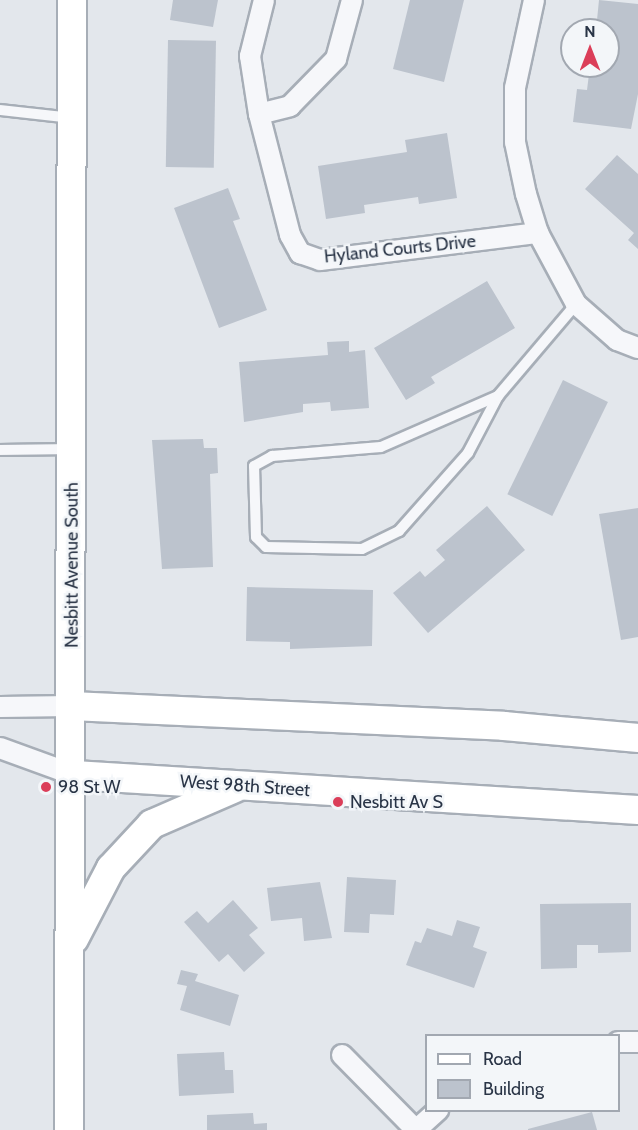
<!DOCTYPE html>
<html>
<head>
<meta charset="utf-8">
<style>
	body { margin:0 }
	#map { position:relative; width:638px; height:1130px; overflow:hidden; background:#e3e7ec; font-family:Cabin,sans-serif }
	div>[style] { position:absolute }
	.building>* { inset:0; background:#bcc3cd; transform-origin:0 0 }
	.roads { filter:drop-shadow(2px 0 #a7aeb7) drop-shadow(-2px 0 #a7aeb7) drop-shadow(0 2px #a7aeb7) drop-shadow(0 -2px #a7aeb7) }
	.lane>* { height:10px; margin:-5px; padding:0 5px; transform-origin:5px; border-radius:5px; background:#f6f7fa }
	.street>* { height:20px; margin:-10px; padding:0 10px; transform-origin:10px; border-radius:10px; background:#f6f7fa }
	.secondary>* { height:28px; margin:-14px; padding:0 14px; transform-origin:14px; border-radius:14px; background:#fff }
	.dots>* { width:16px; height:16px; translate:-50% -50%; box-sizing:border-box; border:3px solid #f3f6f9; border-radius:50% }
	span { translate:-50% -50%; white-space:nowrap; text-align:center; line-height:1.15; -webkit-text-stroke:5px #f3f6f9; paint-order:stroke }
	.street-label { font-size:18px; color:#293446 }
	.poi-label { font-size:18px; color:#293446 }
	.left { translate:0 -50%; text-align:left }
	.legend { position:absolute; left:425px; top:1034px; width:195px; height:78px; box-sizing:border-box; background:#f3f6f9; border:2px solid #a2a8b1; margin:0; padding:8px 10px; list-style:none; font-size:18px; color:#293446 }
	.legend li { display:flex; align-items:center; gap:12px; height:30px }
	.legend b { width:30px; border:2px solid #a2a8b1 }
	.north { position:absolute; left:560px; top:18px; width:60px; height:60px; box-sizing:border-box; background:#f3f6f9; border:2px solid #a2a8b1; border-radius:50%; rotate:0deg; font-size:16px; font-weight:700; line-height:24px; text-align:center; color:#293446 }
	.north::after { content:''; display:block; margin:auto; width:21px; height:27px; background:#db3e59; clip-path:polygon(50% 0,100% 100%,50% 72%,0 100%) }
</style>
</head>
<body>
<div id="map">
	<div class="building">
		<div style="clip-path:polygon(173px 0,218px 0,213px 27px,170px 20px)"></div>
		<div style="clip-path:polygon(410px 0,464px 0,444px 82px,393px 69px)"></div>
		<div style="clip-path:polygon(599px 0,638px 4px,638px 94px,631px 129px,573px 122px,577px 89px,587px 90px,590px 66px,608px 66px,608px 30px,596px 30px)"></div>
		<div style="left:168px;top:40px;width:48px;height:127px;rotate:1deg"></div>
		<div style="clip-path:polygon(447px 133px,457px 198px,419px 204px,418px 197px,364px 205px,365px 213px,326px 219px,318px 166px,407px 152px,405px 140px)"></div>
		<div style="clip-path:polygon(617px 155px,638px 174px,638px 249px,628px 240px,634px 233px,585px 189px)"></div>
		<div style="clip-path:polygon(228px 188px,240px 219px,233px 221px,267px 310px,219px 328px,174px 208px)"></div>
		<div style="clip-path:polygon(487px 281px,515px 328px,431px 377px,435px 383px,406px 400px,374px 348px)"></div>
		<div style="clip-path:polygon(349px 341px,349px 352px,365px 350px,369px 408px,331px 411px,330px 402px,303px 404px,303px 412px,244px 422px,239px 362px,328px 355px,327px 342px)"></div>
		<div style="left:563px;top:380px;width:50px;height:127px;rotate:26deg"></div>
		<div style="clip-path:polygon(203px 439px,204px 448px,217px 448px,218px 473px,210px 474px,213px 567px,162px 569px,152px 440px)"></div>
		<div style="clip-path:polygon(487px 506px,525px 550px,428px 633px,393px 593px,420px 571px,425px 577px,445px 560px,436px 550px)"></div>
		<div style="clip-path:polygon(638px 508px,638px 637px,621px 640px,599px 514px)"></div>
		<div style="clip-path:polygon(247px 587px,373px 590px,372px 646px,290px 649px,290px 642px,246px 641px)"></div>
		<div style="clip-path:polygon(347px 877px,396px 880px,394px 915px,370px 914px,369px 933px,344px 932px)"></div>
		<div style="clip-path:polygon(320px 882px,332px 938px,304px 941px,302px 918px,271px 921px,267px 888px)"></div>
		<div style="clip-path:polygon(233px 900px,258px 928px,249px 935px,265px 953px,244px 972px,228px 954px,219px 962px,184px 922px,197px 911px,208px 923px)"></div>
		<div style="clip-path:polygon(631px 903px,631px 952px,598px 953px,598px 945px,577px 945px,577px 968px,541px 969px,540px 904px)"></div>
		<div style="clip-path:polygon(457px 920px,480px 927px,473px 947px,487px 952px,474px 988px,406px 965px,415px 941px,421px 943px,427px 928px,452px 936px)"></div>
		<div style="clip-path:polygon(181px 970px,198px 974px,195px 981px,239px 995px,230px 1026px,180px 1010px,187px 986px,177px 984px)"></div>
		<div style="clip-path:polygon(224px 1052px,225px 1070px,233px 1070px,234px 1093px,179px 1096px,177px 1054px)"></div>
		<div style="clip-path:polygon(592px 1112px,597px 1130px,528px 1130px,528px 1129px)"></div>
		<div style="clip-path:polygon(253px 1113px,254px 1124px,267px 1123px,267px 1130px,207px 1130px,207px 1115px)"></div>
	</div>
	<div class="roads">
		<div class="lane">
			<div style="left:0;top:110px;width:72px;rotate:6.3deg"></div>
			<div style="left:498px;top:396px;width:64px;rotate:117.8deg"></div>
			<div style="left:468px;top:453px;width:104px;rotate:131.5deg"></div>
			<div style="left:399px;top:531px;width:41px;rotate:154.1deg"></div>
			<div style="left:362px;top:549px;width:96px;rotate:-178.8deg"></div>
			<div style="left:266px;top:547px;width:14px;rotate:-135deg"></div>
			<div style="left:256px;top:537px;width:71px;rotate:-91.6deg"></div>
			<div style="left:254px;top:466px;width:21px;rotate:-29deg"></div>
			<div style="left:272px;top:456px;width:109px;rotate:-4.7deg"></div>
			<div style="left:381px;top:447px;width:128px;rotate:-23.6deg"></div>
			<div style="left:498px;top:396px;width:121px;rotate:-49.7deg"></div>
			<div style="left:0;top:450px;width:69px;rotate:-0.8deg"></div>
		</div>
		<div class="street">
			<div style="left:264px;top:0;width:58px;rotate:104deg"></div>
			<div style="left:250px;top:56px;width:59px;rotate:81.2deg"></div>
			<div style="left:259px;top:114px;width:125px;rotate:75.6deg"></div>
			<div style="left:290px;top:235px;width:21px;rotate:61deg"></div>
			<div style="left:300px;top:253px;width:21px;rotate:19deg"></div>
			<div style="left:320px;top:260px;width:220px;rotate:-7.1deg"></div>
			<div style="left:534px;top:0;width:90px;rotate:102.2deg"></div>
			<div style="left:515px;top:88px;width:54px;rotate:90deg"></div>
			<div style="left:515px;top:142px;width:53px;rotate:78.1deg"></div>
			<div style="left:526px;top:194px;width:41px;rotate:72.9deg"></div>
			<div style="left:538px;top:233px;width:81px;rotate:61.8deg"></div>
			<div style="left:576px;top:304px;width:55px;rotate:41.3deg"></div>
			<div style="left:617px;top:340px;width:22px;rotate:21deg"></div>
			<div style="left:259px;top:114px;width:32px;rotate:-14deg"></div>
			<div style="left:290px;top:106px;width:66px;rotate:-45.6deg"></div>
			<div style="left:336px;top:59px;width:61px;rotate:-74.8deg"></div>
			<div style="left:0;top:707px;width:71px;rotate:-0.8deg"></div>
			<div style="left:0;top:748px;width:79px;rotate:20deg"></div>
			<div style="left:618px;top:1042px;width:20px"></div>
			<div style="left:342px;top:1055px;width:105px;rotate:45.4deg"></div>
			<div style="left:416px;top:1130px;width:30px;rotate:-42deg"></div>
		</div>
		<div class="secondary">
			<div style="left:71px;top:706px;width:433px;rotate:2.6deg"></div>
			<div style="left:504px;top:726px;width:135px;rotate:5.1deg"></div>
			<div style="left:74px;top:775px;width:565px;rotate:3.55deg"></div>
			<div style="left:74px;top:939px;width:80px;rotate:-62.5deg"></div>
			<div style="left:111px;top:868px;width:60px;rotate:-47deg"></div>
			<div style="left:152px;top:824px;width:90px;rotate:-23.4deg"></div>
			<div style="left:69px;top:1130px;width:1130px;rotate:-89.85deg"></div>
		</div>
	</div>
	<div class="dots">
		<div style="left:46px;top:787px;background:#db3e59"></div>
		<div style="left:338px;top:802px;background:#db3e59"></div>
	</div>
	<div class="street-label">
		<span style="left:400px;top:249px;rotate:-6deg">Hyland Courts Drive</span>
		<span style="left:72px;top:565px;rotate:-90deg">Nesbitt Avenue South</span>
		<span style="left:245px;top:786px;rotate:4deg">West 98th Street</span>
	</div>
	<div class="poi-label">
		<span class="left" style="left:58px;top:787px">98 St W</span>
		<span class="left" style="left:350px;top:802px">Nesbitt Av S</span>
	</div>
	<ul class="legend">
	<li><b style="height:8px;background:#fff"></b>Road</li>
	<li><b style="height:16px;background:#bcc3cd"></b>Building</li>
	</ul>
	<div class="north">N</div>
</div>
</body>
</html>
